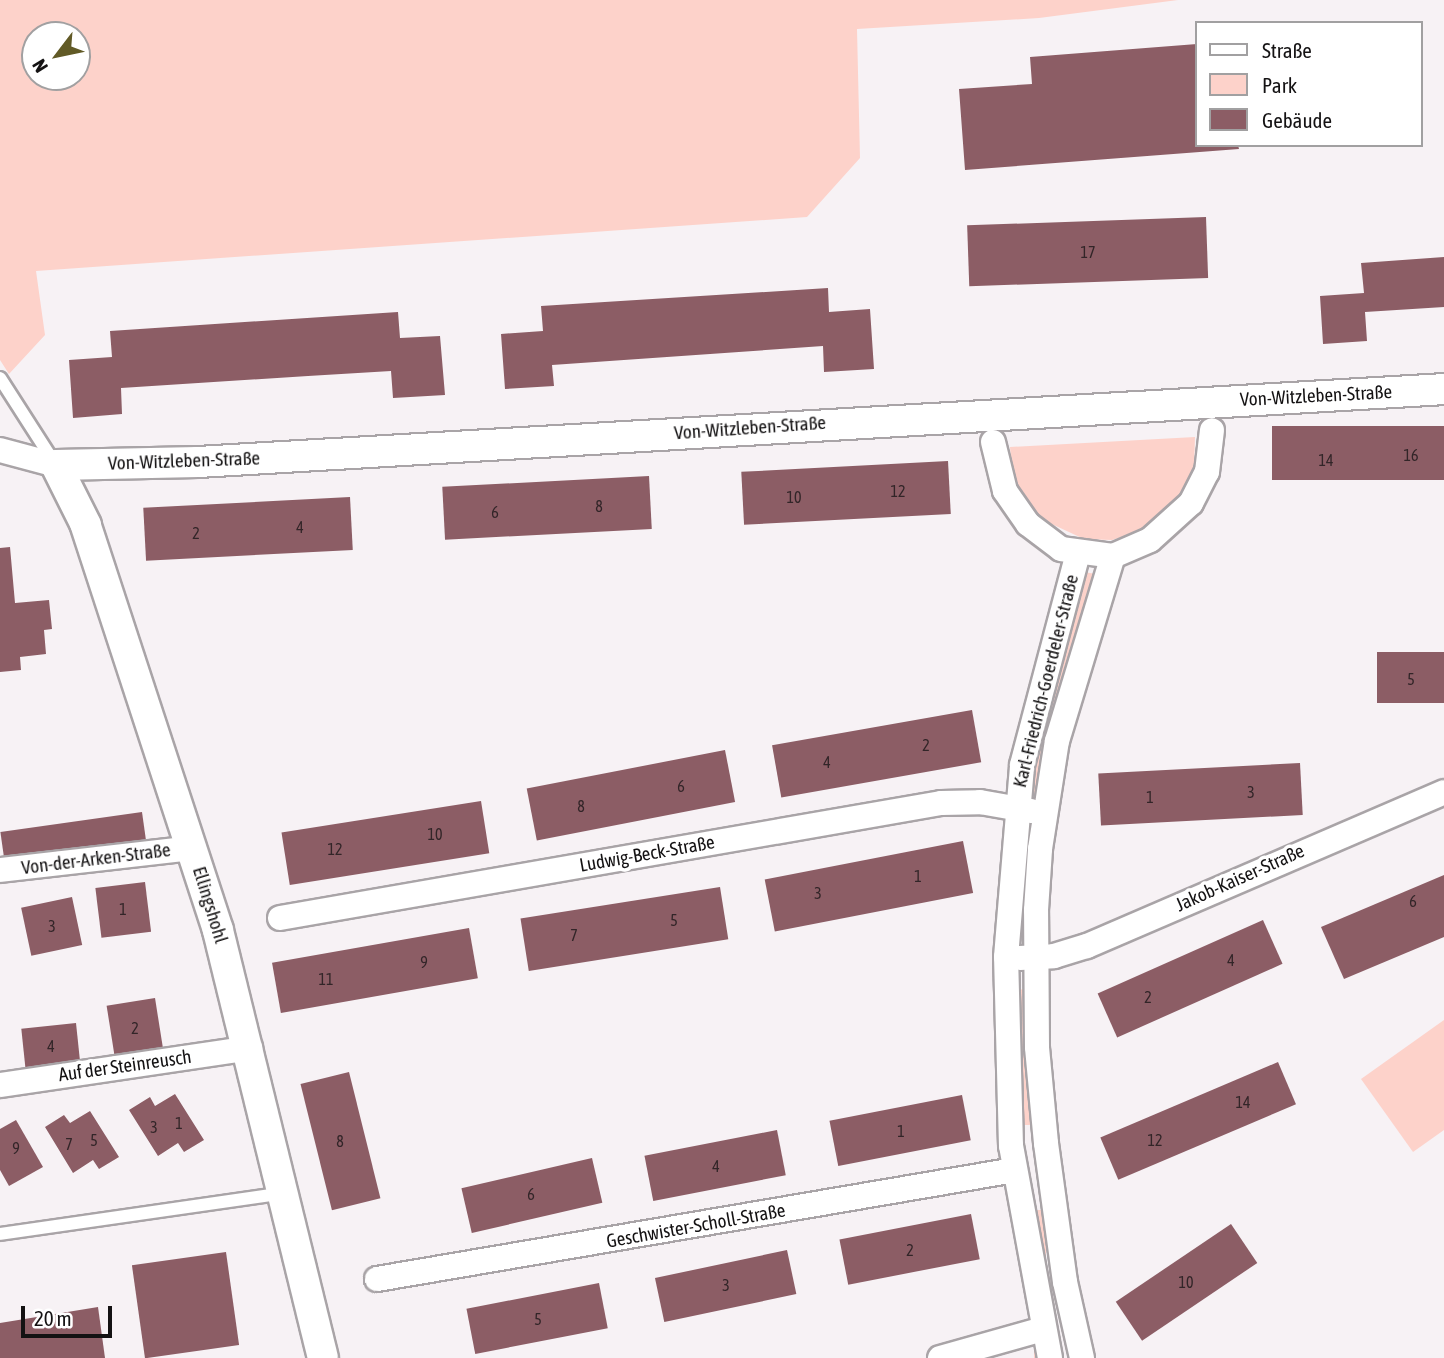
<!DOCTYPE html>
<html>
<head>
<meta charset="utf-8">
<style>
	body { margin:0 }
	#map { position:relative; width:1444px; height:1358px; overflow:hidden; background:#f7f2f5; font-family:"Asap Condensed",sans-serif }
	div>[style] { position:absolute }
	.green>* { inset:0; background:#fdd2ca; transform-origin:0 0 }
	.building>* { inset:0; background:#8c5d65; transform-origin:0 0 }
	.roads { filter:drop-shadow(2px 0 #a9a4a7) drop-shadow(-2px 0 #a9a4a7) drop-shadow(0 2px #a9a4a7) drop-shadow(0 -2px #a9a4a7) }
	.service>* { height:12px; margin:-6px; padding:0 6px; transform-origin:6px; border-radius:6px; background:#fff }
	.minor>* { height:24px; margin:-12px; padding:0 12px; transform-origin:12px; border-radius:12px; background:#fff }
	.tertiary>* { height:30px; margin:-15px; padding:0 15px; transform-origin:15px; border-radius:15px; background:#fff }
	span { translate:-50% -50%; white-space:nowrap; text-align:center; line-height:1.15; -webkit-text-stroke:7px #fff; paint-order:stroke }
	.number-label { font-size:16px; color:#322528 }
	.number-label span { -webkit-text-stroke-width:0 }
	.street-label { font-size:19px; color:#141213 }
	.legend { position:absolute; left:1195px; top:21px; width:228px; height:126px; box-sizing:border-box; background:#fff; border:2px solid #a1a0a1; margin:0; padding:9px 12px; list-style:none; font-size:21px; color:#141213 }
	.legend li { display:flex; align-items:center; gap:14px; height:35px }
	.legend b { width:35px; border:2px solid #a1a0a1 }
	.north { position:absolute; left:21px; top:21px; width:70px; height:70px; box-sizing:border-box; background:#fff; border:2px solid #a1a0a1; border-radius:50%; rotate:238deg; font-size:19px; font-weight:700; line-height:28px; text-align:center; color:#141213 }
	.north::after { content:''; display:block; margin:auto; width:24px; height:32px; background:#615a26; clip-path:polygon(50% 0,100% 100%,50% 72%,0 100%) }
	.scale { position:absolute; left:21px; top:1306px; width:91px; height:32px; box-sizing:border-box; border:4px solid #141213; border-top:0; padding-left:9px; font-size:21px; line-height:24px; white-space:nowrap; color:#141213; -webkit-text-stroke:5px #fff; paint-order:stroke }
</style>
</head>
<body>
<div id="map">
	<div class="green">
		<div style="clip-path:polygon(evenodd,0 0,1178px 0,1039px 18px,857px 29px,860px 158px,807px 217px,36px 271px,45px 335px,9px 374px,0 360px,0 0,77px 35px,77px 77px,35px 77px,35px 35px,77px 35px)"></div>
		<div style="clip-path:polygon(1195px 437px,1194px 468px,1176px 502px,1140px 531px,1112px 540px,1084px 539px,1043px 520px,1023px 496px,1012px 471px,1010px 447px)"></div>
		<div style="clip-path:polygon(1084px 572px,1096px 574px,1040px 795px,1029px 794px,1038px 737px)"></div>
		<div style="clip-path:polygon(1015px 989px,1029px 990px,1034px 1125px,1023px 1125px)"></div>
		<div style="clip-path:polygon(1444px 1020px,1444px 1130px,1413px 1152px,1361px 1079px)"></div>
		<div style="left:1034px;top:1210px;width:12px;height:150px"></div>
	</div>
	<div class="building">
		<div style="clip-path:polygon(1197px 44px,1197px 145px,1238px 145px,1239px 149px,965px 170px,959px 89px,1032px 84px,1030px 57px)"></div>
		<div style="left:1206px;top:217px;width:61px;height:239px;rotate:88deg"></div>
		<div style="clip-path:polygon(1444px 257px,1444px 307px,1365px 312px,1367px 341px,1323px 344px,1320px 296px,1364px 293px,1361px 263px)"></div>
		<div style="clip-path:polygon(828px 288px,829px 312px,870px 309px,874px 369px,824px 372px,823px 346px,552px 365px,554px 386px,505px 389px,501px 334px,543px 331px,541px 306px)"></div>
		<div style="clip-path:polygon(398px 312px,400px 338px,440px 336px,445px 395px,393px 398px,391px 371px,308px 376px,121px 388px,122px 414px,73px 418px,69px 360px,112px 357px,110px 331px)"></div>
		<div style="left:1444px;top:426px;width:54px;height:172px;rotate:90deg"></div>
		<div style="left:948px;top:461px;width:53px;height:207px;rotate:87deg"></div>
		<div style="left:649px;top:476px;width:53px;height:207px;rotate:87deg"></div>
		<div style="left:350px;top:497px;width:53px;height:207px;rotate:87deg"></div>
		<div style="clip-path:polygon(10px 547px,15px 603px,49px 600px,52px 629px,44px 630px,46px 654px,20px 657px,21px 670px,0 672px,0 548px)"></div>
		<div style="left:1444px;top:652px;width:51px;height:67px;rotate:90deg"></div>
		<div style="left:972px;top:710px;width:53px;height:203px;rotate:80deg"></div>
		<div style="left:725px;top:750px;width:53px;height:202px;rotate:79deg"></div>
		<div style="left:1300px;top:763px;width:52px;height:202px;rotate:87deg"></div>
		<div style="left:481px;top:801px;width:53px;height:202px;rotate:81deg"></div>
		<div style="left:142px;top:812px;width:30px;height:143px;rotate:82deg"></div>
		<div style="left:963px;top:841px;width:53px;height:202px;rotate:79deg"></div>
		<div style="clip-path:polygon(1444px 875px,1444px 937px,1344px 979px,1321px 927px)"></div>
		<div style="left:145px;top:882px;width:50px;height:50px;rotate:83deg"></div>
		<div style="left:720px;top:887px;width:53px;height:202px;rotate:81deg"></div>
		<div style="left:72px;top:897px;width:49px;height:52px;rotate:78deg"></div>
		<div style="left:1263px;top:920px;width:48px;height:181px;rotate:66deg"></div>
		<div style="left:469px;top:928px;width:51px;height:200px;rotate:80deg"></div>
		<div style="left:155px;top:998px;width:54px;height:49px;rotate:81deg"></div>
		<div style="left:76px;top:1023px;width:40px;height:55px;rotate:84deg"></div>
		<div style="left:1278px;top:1062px;width:46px;height:193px;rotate:67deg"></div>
		<div style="left:349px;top:1072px;width:130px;height:50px;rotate:76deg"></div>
		<div style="clip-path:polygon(175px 1094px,204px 1140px,184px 1152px,178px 1143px,158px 1156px,129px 1110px,150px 1097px,155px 1106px)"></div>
		<div style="left:962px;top:1095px;width:46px;height:135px;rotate:79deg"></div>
		<div style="clip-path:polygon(90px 1111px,119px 1157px,99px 1169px,93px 1160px,73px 1173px,45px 1127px,64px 1115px,70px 1123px)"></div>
		<div style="clip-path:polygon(16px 1120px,43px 1167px,9px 1186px,0 1170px,0 1129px)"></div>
		<div style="left:777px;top:1130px;width:46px;height:135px;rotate:79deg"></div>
		<div style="left:592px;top:1158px;width:46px;height:134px;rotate:77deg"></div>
		<div style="left:971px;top:1214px;width:46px;height:134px;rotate:79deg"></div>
		<div style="left:1231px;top:1224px;width:47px;height:139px;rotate:56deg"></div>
		<div style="left:787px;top:1250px;width:45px;height:135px;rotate:78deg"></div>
		<div style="left:226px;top:1252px;width:94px;height:95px;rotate:82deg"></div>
		<div style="left:599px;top:1283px;width:46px;height:135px;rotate:79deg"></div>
		<div style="clip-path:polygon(98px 1307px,105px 1358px,0 1358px,0 1323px)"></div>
	</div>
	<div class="roads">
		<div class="service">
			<div style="left:0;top:378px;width:100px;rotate:57.3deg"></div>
			<div style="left:0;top:1234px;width:287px;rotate:-8.2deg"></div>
		</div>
		<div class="minor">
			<div style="left:993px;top:442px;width:50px;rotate:76.2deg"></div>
			<div style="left:1005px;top:491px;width:40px;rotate:55.1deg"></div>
			<div style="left:1028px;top:524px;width:41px;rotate:37.1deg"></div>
			<div style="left:1061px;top:549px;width:52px;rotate:7.7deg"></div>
			<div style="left:1113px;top:556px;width:40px;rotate:-23.4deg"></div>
			<div style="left:1150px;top:540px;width:55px;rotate:-42.1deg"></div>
			<div style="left:1191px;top:503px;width:35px;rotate:-63deg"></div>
			<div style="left:1207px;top:472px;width:42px;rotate:-83.2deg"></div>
			<div style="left:0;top:450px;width:58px;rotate:15deg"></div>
			<div style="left:0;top:870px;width:194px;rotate:-6.5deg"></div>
			<div style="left:280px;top:918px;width:671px;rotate:-9.87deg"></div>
			<div style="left:941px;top:803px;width:39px;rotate:-1deg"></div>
			<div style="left:980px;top:802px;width:52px;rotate:10deg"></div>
			<div style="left:1020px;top:958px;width:34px;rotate:-3deg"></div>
			<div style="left:1054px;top:956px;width:34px;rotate:-17deg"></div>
			<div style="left:1087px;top:946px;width:389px;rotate:-23.3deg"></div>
			<div style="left:0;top:1085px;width:253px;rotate:-8.4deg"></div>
			<div style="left:377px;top:1279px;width:647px;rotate:-9.7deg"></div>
			<div style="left:940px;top:1358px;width:107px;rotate:-15.7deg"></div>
			<div style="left:1050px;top:1358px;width:216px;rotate:-100.4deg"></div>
			<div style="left:1011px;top:1146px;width:189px;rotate:-91.5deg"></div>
			<div style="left:1006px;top:957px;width:193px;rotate:-85.2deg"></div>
			<div style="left:1022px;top:765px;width:219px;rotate:-75.2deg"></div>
			<div style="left:1082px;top:1358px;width:78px;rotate:-102.6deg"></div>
			<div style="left:1065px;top:1282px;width:140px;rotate:-97.8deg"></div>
			<div style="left:1046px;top:1143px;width:96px;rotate:-95.4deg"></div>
			<div style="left:1037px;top:1047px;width:137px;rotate:-90.4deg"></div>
			<div style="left:1036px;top:910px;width:61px;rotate:-86.2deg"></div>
			<div style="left:1040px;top:849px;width:109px;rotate:-81.1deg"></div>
			<div style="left:1057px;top:741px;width:193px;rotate:-73.2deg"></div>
		</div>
		<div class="tertiary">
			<div style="left:323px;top:1358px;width:441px;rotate:-103.8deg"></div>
			<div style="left:218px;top:930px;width:426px;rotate:-108.1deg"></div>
			<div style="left:86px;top:525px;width:67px;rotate:-116.6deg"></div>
			<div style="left:56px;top:465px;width:142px;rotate:-1.2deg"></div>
			<div style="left:198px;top:462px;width:1248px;rotate:-3.35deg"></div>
		</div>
	</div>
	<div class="number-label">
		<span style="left:1088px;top:252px">17</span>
		<span style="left:1411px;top:455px">16</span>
		<span style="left:1326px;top:460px">14</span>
		<span style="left:898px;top:491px">12</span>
		<span style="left:794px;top:497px">10</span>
		<span style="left:599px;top:506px">8</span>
		<span style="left:495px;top:512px">6</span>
		<span style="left:300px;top:527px">4</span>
		<span style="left:196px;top:533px">2</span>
		<span style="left:1411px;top:679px">5</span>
		<span style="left:926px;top:745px">2</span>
		<span style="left:827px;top:762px">4</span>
		<span style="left:681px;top:786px">6</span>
		<span style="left:1251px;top:792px">3</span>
		<span style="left:1150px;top:797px">1</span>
		<span style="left:581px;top:806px">8</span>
		<span style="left:435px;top:834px">10</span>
		<span style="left:335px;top:849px">12</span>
		<span style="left:918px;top:876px">1</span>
		<span style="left:818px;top:893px">3</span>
		<span style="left:1413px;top:901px">6</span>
		<span style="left:123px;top:909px">1</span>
		<span style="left:674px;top:920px">5</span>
		<span style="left:52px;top:926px">3</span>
		<span style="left:574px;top:935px">7</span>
		<span style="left:1231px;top:960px">4</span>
		<span style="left:424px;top:962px">9</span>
		<span style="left:326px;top:979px">11</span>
		<span style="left:1148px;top:997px">2</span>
		<span style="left:135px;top:1028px">2</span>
		<span style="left:51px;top:1046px">4</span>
		<span style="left:1243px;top:1102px">14</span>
		<span style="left:179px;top:1123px">1</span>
		<span style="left:154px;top:1127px">3</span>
		<span style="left:901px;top:1131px">1</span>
		<span style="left:94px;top:1140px">5</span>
		<span style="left:1155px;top:1140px">12</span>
		<span style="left:340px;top:1141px">8</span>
		<span style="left:69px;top:1144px">7</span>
		<span style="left:16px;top:1148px">9</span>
		<span style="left:716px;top:1166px">4</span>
		<span style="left:531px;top:1194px">6</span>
		<span style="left:910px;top:1250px">2</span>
		<span style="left:1186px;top:1282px">10</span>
		<span style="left:726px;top:1285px">3</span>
		<span style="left:538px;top:1319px">5</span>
	</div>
	<div class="street-label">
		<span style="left:1316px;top:396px;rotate:-3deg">Von-Witzleben-Straße</span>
		<span style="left:750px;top:428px;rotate:-4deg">Von-Witzleben-Straße</span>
		<span style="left:184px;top:461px;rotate:-2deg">Von-Witzleben-Straße</span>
		<span style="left:1046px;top:681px;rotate:-76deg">Karl-Friedrich-Goerdeler-Straße</span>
		<span style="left:647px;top:854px;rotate:-10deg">Ludwig-Beck-Straße</span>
		<span style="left:96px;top:859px;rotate:-7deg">Von-der-Arken-Straße</span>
		<span style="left:1240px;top:878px;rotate:-24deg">Jakob-Kaiser-Straße</span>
		<span style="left:210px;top:905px;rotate:73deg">Ellingshohl</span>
		<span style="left:125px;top:1066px;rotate:-8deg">Auf der Steinreusch</span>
		<span style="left:696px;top:1226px;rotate:-10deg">Geschwister-Scholl-Straße</span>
	</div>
	<ul class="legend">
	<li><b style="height:9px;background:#fff"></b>Straße</li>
	<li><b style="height:19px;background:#fdd2ca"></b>Park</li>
	<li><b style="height:19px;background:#8c5d65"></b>Gebäude</li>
	</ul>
	<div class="north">N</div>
	<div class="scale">20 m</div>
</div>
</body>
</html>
